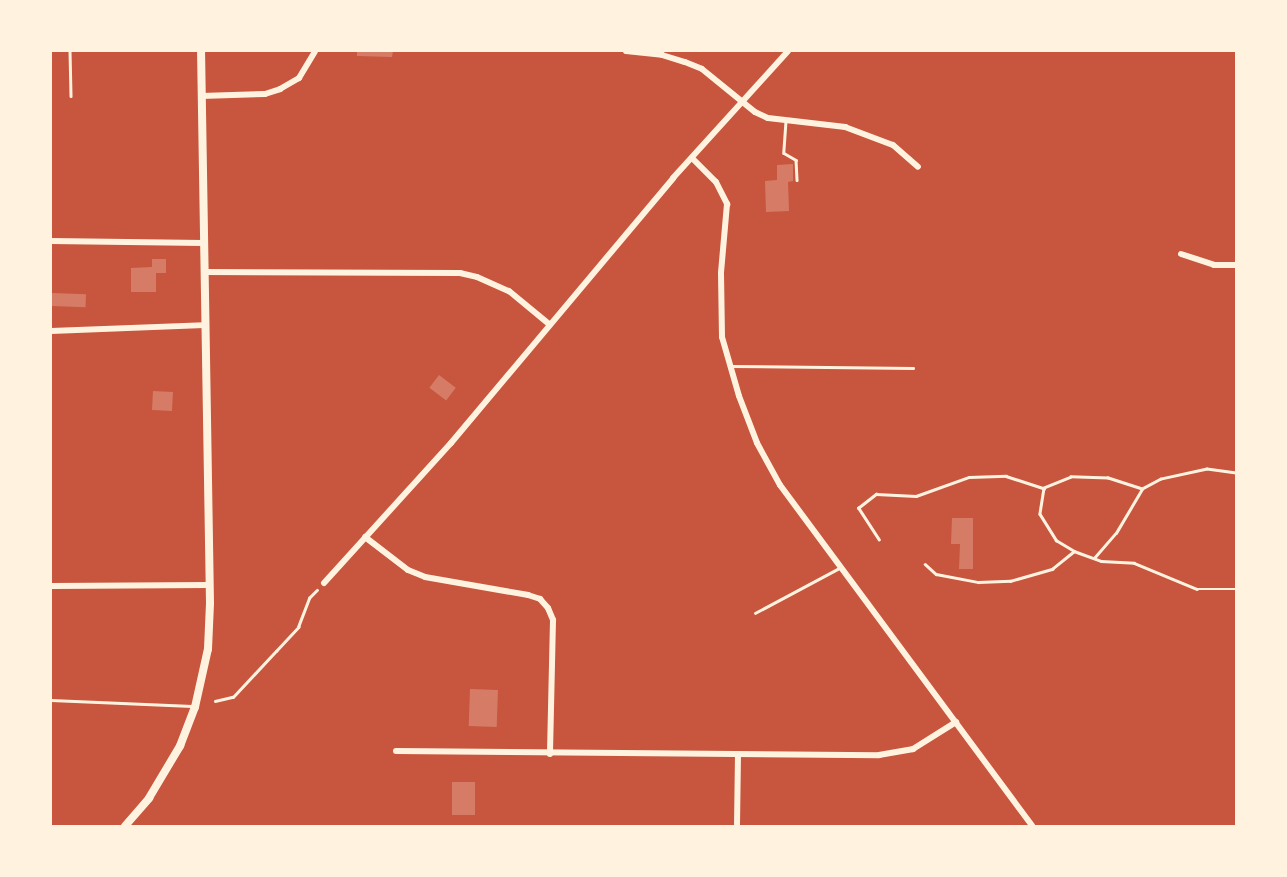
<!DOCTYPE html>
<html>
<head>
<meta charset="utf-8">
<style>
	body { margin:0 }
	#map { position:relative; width:1287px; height:877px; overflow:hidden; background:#c8553d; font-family:"Exo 2",sans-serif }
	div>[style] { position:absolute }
	.building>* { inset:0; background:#d67c66; transform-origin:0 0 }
	.path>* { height:2.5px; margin:-1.25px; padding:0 1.25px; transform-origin:1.25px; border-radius:1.25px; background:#fff3e0 }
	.service>* { height:2.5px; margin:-1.25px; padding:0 1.25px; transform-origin:1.25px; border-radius:1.25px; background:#fff3e0 }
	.minor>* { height:6px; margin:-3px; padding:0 3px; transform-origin:3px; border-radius:3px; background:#fff3e0 }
	.tertiary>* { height:8px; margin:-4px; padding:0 4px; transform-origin:4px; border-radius:4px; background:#fff3e0 }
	span { translate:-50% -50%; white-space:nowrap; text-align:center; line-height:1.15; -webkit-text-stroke:7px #fff3e0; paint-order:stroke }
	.frame { position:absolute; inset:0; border:52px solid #fff3e0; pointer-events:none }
</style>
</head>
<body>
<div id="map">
	<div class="building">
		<div style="clip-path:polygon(357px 51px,393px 51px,392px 57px,357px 56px)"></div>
		<div style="clip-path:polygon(793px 164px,793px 181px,788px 182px,789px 211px,766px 212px,765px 181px,777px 180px,777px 165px)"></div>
		<div style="clip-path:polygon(152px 259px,166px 259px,166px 273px,156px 273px,156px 292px,131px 292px,131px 268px,152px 267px)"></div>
		<div style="left:52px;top:293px;width:34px;height:13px;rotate:2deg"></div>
		<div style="left:439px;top:375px;width:21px;height:16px;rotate:37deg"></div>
		<div style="left:153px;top:391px;width:20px;height:19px;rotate:3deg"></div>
		<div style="clip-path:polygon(952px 518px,973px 518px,973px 569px,959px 569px,960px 544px,951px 544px)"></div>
		<div style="left:470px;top:689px;width:28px;height:37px;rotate:2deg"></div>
		<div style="left:475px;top:782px;width:33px;height:23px;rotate:90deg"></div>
	</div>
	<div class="path">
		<div style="left:1236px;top:473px;width:29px;rotate:-172deg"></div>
		<div style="left:1207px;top:469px;width:47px;rotate:167.7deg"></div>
		<div style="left:1161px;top:479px;width:21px;rotate:152deg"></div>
		<div style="left:1142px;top:489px;width:36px;rotate:-162deg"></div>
		<div style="left:1108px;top:478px;width:37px;rotate:-178deg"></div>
		<div style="left:1071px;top:477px;width:29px;rotate:158deg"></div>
		<div style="left:1044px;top:488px;width:26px;rotate:99deg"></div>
		<div style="left:1040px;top:514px;width:31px;rotate:58deg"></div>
		<div style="left:1056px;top:540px;width:21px;rotate:31deg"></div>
		<div style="left:1074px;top:551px;width:29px;rotate:20deg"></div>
		<div style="left:1101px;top:561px;width:33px;rotate:3deg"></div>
		<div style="left:1134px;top:563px;width:68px;rotate:22.4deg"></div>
		<div style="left:1197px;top:589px;width:39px"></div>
		<div style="left:879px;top:540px;width:38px;rotate:-123deg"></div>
		<div style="left:858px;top:508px;width:23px;rotate:-38deg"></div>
		<div style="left:876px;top:494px;width:40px;rotate:2.9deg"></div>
		<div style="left:916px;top:496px;width:56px;rotate:-19.7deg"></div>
		<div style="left:969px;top:477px;width:37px;rotate:-2deg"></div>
		<div style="left:1006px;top:476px;width:40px;rotate:18deg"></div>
		<div style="left:1094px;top:558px;width:33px;rotate:-49deg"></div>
		<div style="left:1116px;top:533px;width:51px;rotate:-59.4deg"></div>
		<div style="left:925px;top:564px;width:15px;rotate:42deg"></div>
		<div style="left:936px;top:574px;width:43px;rotate:10.8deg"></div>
		<div style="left:978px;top:582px;width:32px;rotate:-2deg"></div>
		<div style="left:1010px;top:581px;width:44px;rotate:-15.9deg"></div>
		<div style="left:1052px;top:569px;width:28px;rotate:-39deg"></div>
		<div style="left:215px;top:701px;width:18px;rotate:-13deg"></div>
		<div style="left:233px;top:697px;width:63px;rotate:-46.9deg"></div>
		<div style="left:276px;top:651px;width:33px;rotate:-47deg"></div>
		<div style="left:298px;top:627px;width:31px;rotate:-69deg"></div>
		<div style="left:309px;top:598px;width:11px;rotate:-45deg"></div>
	</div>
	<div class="service">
		<div style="left:70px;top:51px;width:45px;rotate:88.7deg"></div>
		<div style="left:786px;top:121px;width:32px;rotate:94deg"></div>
		<div style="left:784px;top:153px;width:14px;rotate:30deg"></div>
		<div style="left:796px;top:160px;width:20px;rotate:87deg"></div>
		<div style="left:730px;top:366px;width:183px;rotate:0.6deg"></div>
		<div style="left:755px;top:613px;width:98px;rotate:-28.1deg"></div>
		<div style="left:51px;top:700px;width:141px;rotate:2.4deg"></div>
	</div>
	<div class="minor">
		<div style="left:626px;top:51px;width:36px;rotate:6deg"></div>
		<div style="left:662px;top:55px;width:24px;rotate:17deg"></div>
		<div style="left:685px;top:62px;width:18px;rotate:22deg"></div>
		<div style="left:702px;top:69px;width:68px;rotate:39.1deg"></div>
		<div style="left:755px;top:112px;width:14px;rotate:25deg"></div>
		<div style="left:768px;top:118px;width:78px;rotate:6.7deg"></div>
		<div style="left:845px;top:127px;width:51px;rotate:20.6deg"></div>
		<div style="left:893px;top:145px;width:33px;rotate:41deg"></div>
		<div style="left:201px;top:96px;width:64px;rotate:-1.8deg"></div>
		<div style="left:265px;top:94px;width:16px;rotate:-18deg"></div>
		<div style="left:280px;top:89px;width:22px;rotate:-30deg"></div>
		<div style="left:299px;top:78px;width:31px;rotate:-59deg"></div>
		<div style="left:692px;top:158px;width:34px;rotate:45deg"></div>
		<div style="left:716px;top:182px;width:25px;rotate:63deg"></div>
		<div style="left:727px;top:204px;width:69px;rotate:95deg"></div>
		<div style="left:721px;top:273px;width:64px;rotate:89.1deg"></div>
		<div style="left:722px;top:337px;width:61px;rotate:73.9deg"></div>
		<div style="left:739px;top:396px;width:50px;rotate:69deg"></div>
		<div style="left:757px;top:443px;width:48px;rotate:61.3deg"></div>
		<div style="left:780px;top:485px;width:424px;rotate:53.5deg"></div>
		<div style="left:51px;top:241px;width:152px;rotate:0.8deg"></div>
		<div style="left:1181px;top:254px;width:35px;rotate:18deg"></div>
		<div style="left:1214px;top:265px;width:22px"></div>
		<div style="left:204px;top:272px;width:256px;rotate:0.2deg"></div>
		<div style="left:460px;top:273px;width:17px;rotate:13deg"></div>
		<div style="left:477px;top:277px;width:35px;rotate:24deg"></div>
		<div style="left:509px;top:291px;width:52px;rotate:39.5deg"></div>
		<div style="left:51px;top:331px;width:153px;rotate:-2.2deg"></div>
		<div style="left:365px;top:537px;width:54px;rotate:37.5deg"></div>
		<div style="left:408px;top:570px;width:18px;rotate:22deg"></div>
		<div style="left:425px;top:577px;width:105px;rotate:9.9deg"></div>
		<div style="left:528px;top:595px;width:13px;rotate:18deg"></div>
		<div style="left:540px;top:599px;width:12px;rotate:48deg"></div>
		<div style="left:548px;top:608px;width:13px;rotate:67deg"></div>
		<div style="left:553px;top:620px;width:134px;rotate:91.3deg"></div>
		<div style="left:324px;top:583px;width:189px;rotate:-47.8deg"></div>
		<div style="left:451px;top:443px;width:346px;rotate:-50deg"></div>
		<div style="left:673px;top:178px;width:171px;rotate:-47.8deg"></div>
		<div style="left:51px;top:586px;width:158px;rotate:-0.4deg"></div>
		<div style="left:396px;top:751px;width:483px;rotate:0.5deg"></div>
		<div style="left:879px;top:755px;width:35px;rotate:-10deg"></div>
		<div style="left:913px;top:749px;width:51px;rotate:-32.1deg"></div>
		<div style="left:737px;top:826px;width:71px;rotate:-89.2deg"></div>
	</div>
	<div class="tertiary">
		<div style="left:125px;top:826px;width:37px;rotate:-49deg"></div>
		<div style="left:149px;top:798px;width:61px;rotate:-59.2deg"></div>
		<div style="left:180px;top:746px;width:42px;rotate:-69deg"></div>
		<div style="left:195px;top:707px;width:59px;rotate:-77.4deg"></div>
		<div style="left:208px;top:649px;width:46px;rotate:-87.5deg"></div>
		<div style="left:210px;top:603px;width:552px;rotate:-90.93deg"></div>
	</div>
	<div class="frame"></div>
</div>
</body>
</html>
